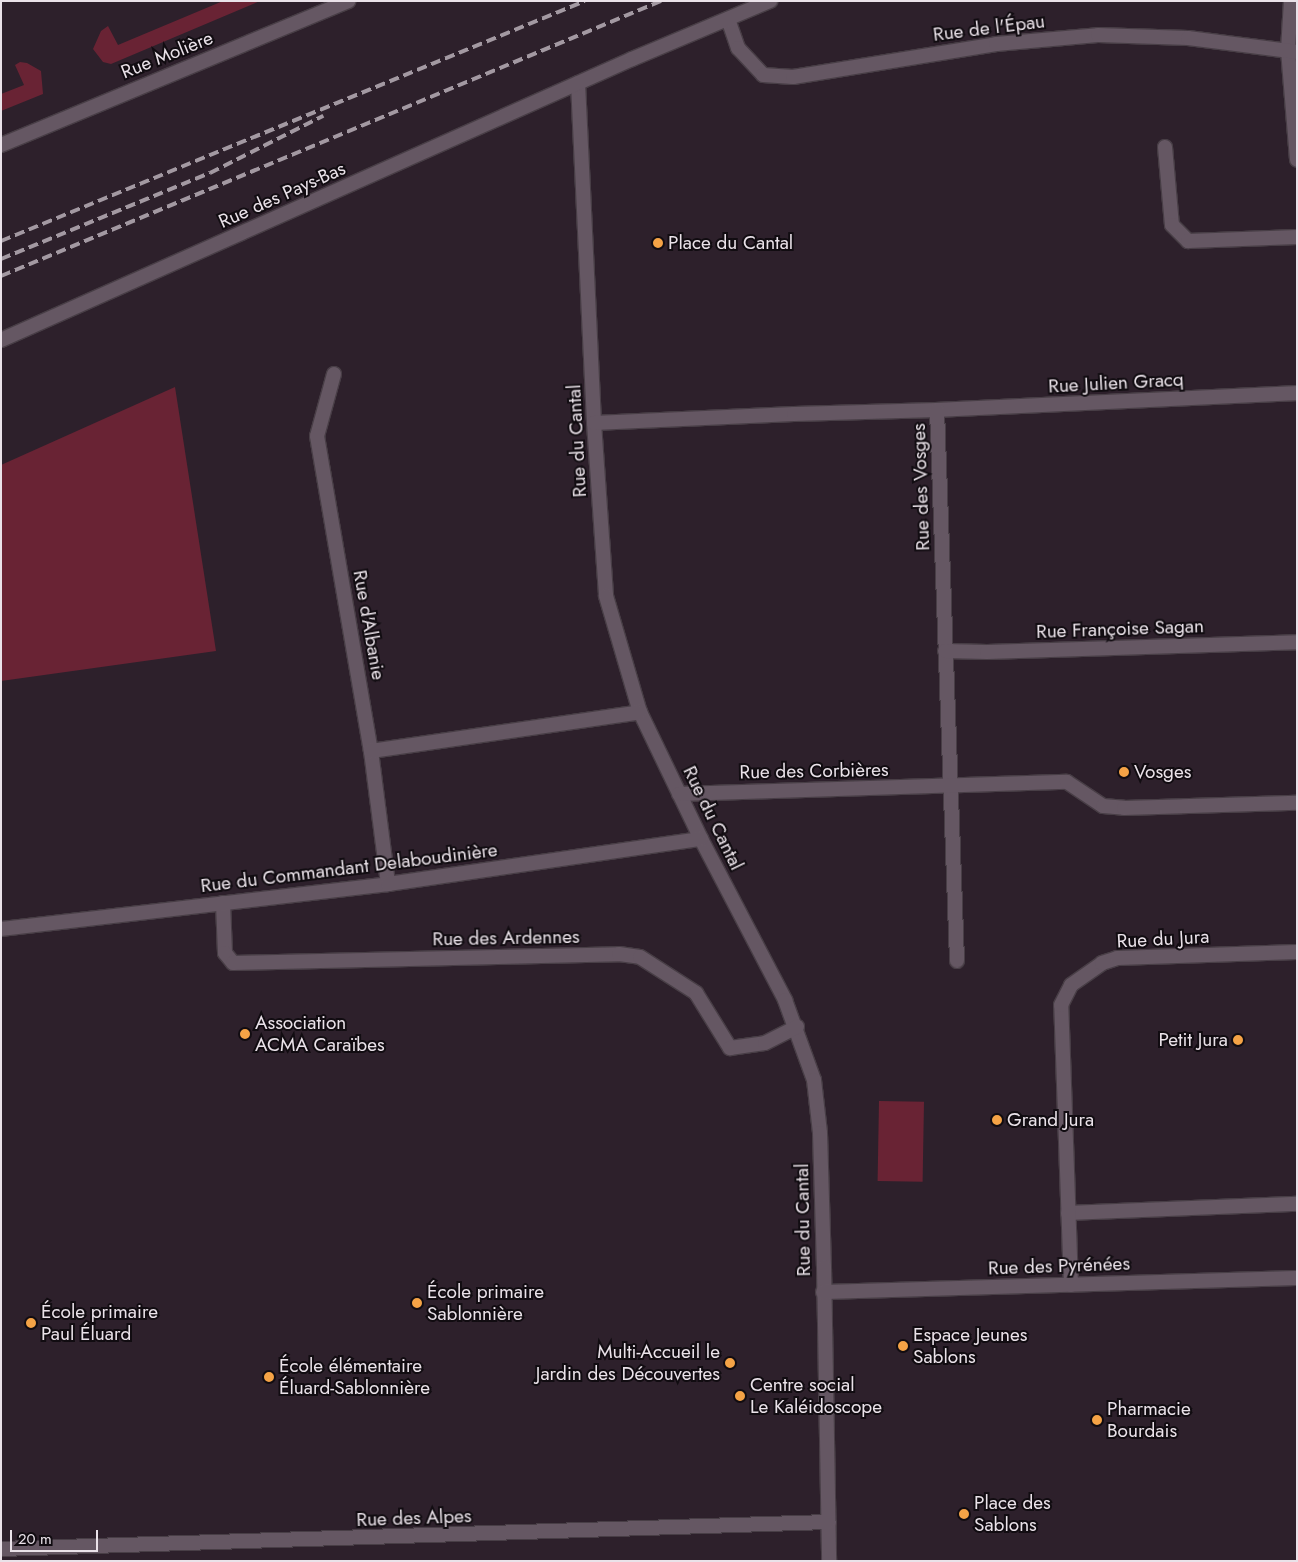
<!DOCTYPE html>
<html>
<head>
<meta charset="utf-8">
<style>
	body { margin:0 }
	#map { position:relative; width:1298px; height:1562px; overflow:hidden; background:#2d202b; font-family:Jost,sans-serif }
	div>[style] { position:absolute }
	.green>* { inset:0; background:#692334; transform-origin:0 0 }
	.roads { filter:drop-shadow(1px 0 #483e46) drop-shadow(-1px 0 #483e46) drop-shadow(0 1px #483e46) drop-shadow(0 -1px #483e46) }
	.minor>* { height:14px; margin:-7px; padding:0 7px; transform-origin:7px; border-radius:7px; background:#655763 }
	.rail>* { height:4px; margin-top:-2px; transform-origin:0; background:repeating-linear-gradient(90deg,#a399a2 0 10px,transparent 0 15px) }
	.dots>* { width:14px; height:14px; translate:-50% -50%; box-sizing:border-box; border:2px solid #110c11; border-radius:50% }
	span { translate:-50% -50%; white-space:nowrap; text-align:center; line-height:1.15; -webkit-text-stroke:4px #110c11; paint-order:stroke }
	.street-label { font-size:19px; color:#eae2e9 }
	.poi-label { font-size:19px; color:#eae2e9 }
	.left { translate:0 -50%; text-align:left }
	.right { translate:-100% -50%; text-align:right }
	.frame { position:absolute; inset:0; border:2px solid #eae2e9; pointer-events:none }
	.scale { position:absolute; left:10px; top:1530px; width:88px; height:22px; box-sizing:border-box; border:2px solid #eae2e9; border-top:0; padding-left:6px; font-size:15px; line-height:18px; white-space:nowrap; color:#eae2e9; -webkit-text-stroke:4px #110c11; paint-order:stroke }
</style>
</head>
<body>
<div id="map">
	<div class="green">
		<div style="clip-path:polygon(223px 1px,260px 1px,111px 64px,103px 62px,93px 49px,101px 31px,108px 26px,118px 45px)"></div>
		<div style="clip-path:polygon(20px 62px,27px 63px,41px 71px,43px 94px,1px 111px,1px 94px,24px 85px,15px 65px)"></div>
		<div style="clip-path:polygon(175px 387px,216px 651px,1px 681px,1px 465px)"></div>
		<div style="left:879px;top:1101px;width:45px;height:80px;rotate:1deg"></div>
	</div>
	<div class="roads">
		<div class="minor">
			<div style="left:1291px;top:1px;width:49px;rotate:93.5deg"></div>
			<div style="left:1288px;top:50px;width:110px;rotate:85.3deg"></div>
			<div style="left:728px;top:19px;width:31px;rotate:71deg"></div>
			<div style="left:738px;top:48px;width:37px;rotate:47deg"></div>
			<div style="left:763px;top:75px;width:30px;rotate:4deg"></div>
			<div style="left:793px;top:77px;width:206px;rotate:-9.2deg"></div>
			<div style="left:996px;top:44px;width:102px;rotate:-5deg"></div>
			<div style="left:1098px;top:35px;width:90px;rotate:1.9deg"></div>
			<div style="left:1188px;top:38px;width:110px;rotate:7.3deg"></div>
			<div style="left:578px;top:83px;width:340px;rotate:87.3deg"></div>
			<div style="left:594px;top:423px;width:173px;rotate:86deg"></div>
			<div style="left:606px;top:596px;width:121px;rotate:73.7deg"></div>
			<div style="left:640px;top:712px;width:141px;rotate:64.3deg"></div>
			<div style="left:701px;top:839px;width:182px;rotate:62.4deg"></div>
			<div style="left:785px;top:1000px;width:85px;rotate:70.1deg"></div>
			<div style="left:814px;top:1080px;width:53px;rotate:83.5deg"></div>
			<div style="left:820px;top:1133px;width:134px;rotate:88.3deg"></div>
			<div style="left:824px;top:1267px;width:294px;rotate:89deg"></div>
			<div style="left:1px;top:145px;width:376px;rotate:-22.5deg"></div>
			<div style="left:1165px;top:147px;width:78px;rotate:84.9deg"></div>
			<div style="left:1172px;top:225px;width:23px;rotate:45deg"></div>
			<div style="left:1188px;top:241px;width:109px;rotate:-2.1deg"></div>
			<div style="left:1px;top:340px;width:691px;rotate:-24deg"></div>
			<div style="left:632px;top:59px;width:150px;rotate:-22.8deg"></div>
			<div style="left:334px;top:374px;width:64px;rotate:105.3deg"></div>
			<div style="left:317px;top:436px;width:320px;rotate:80.3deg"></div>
			<div style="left:371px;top:751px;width:134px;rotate:82.7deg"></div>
			<div style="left:937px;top:410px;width:360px;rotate:-2.7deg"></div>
			<div style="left:594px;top:423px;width:200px;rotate:-2.6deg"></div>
			<div style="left:794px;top:414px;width:143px;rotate:-1.6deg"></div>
			<div style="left:937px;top:410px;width:551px;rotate:87.92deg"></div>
			<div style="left:945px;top:651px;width:42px;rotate:1.4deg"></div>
			<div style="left:987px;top:652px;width:310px;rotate:-1.8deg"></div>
			<div style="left:371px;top:751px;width:272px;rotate:-8.2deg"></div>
			<div style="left:679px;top:794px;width:388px;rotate:-1.8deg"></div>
			<div style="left:1067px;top:782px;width:43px;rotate:33.7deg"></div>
			<div style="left:1103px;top:806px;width:21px;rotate:5deg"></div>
			<div style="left:1124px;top:808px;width:173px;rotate:-1.7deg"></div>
			<div style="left:223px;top:903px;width:50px;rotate:87.7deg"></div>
			<div style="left:225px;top:953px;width:13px;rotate:51deg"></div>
			<div style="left:233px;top:963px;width:386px;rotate:-1.3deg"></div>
			<div style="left:619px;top:954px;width:21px;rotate:8deg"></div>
			<div style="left:640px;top:957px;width:67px;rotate:32.7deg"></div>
			<div style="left:696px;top:993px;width:65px;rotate:58.3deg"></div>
			<div style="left:730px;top:1048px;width:35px;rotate:-8deg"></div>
			<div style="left:765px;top:1043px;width:36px;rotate:-27deg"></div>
			<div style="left:1px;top:929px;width:390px;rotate:-6.6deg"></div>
			<div style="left:388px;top:884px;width:316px;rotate:-8.2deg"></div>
			<div style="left:1068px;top:1213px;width:229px;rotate:-2.3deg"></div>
			<div style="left:1071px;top:1285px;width:280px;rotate:-92deg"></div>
			<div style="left:1061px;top:1005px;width:22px;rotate:-63deg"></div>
			<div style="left:1071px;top:985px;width:38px;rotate:-35deg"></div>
			<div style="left:1102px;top:963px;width:16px;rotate:-18deg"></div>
			<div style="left:1117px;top:958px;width:180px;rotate:-1.9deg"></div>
			<div style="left:823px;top:1292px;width:474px;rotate:-1.7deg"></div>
			<div style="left:1px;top:1549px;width:828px;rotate:-1.87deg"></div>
		</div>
	</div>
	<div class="rail">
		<div style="left:1px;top:241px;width:631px;rotate:-22.34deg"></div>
		<div style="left:1px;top:259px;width:226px;rotate:-22.4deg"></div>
		<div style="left:210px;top:173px;width:127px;rotate:-26.8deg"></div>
		<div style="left:1px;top:276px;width:715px;rotate:-22.62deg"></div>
	</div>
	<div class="dots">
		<div style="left:658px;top:243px;background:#f5a346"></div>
		<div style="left:1124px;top:772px;background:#f5a346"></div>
		<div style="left:245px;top:1034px;background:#f5a346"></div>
		<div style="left:1238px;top:1040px;background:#f5a346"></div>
		<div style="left:997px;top:1120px;background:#f5a346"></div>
		<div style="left:417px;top:1303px;background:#f5a346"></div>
		<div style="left:31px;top:1323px;background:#f5a346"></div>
		<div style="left:903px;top:1346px;background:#f5a346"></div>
		<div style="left:730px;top:1363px;background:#f5a346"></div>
		<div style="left:269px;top:1377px;background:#f5a346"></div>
		<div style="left:740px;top:1396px;background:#f5a346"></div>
		<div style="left:1097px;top:1420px;background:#f5a346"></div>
		<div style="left:964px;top:1514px;background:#f5a346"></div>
	</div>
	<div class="street-label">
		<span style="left:989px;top:28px;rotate:-7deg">Rue de l'Épau</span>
		<span style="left:167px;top:55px;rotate:-22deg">Rue Molière</span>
		<span style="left:282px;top:195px;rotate:-24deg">Rue des Pays-Bas</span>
		<span style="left:1116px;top:383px;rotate:-3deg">Rue Julien Gracq</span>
		<span style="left:577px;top:441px;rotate:-93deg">Rue du Cantal</span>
		<span style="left:921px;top:487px;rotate:-92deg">Rue des Vosges</span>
		<span style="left:369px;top:625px;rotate:80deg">Rue d'Albanie</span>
		<span style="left:1120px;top:629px;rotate:-2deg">Rue Françoise Sagan</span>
		<span style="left:814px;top:771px;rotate:-1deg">Rue des Corbières</span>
		<span style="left:713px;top:818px;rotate:64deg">Rue du Cantal</span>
		<span style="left:349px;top:868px;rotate:-7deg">Rue du Commandant Delaboudinière</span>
		<span style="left:506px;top:938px;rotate:-1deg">Rue des Ardennes</span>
		<span style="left:1163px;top:939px;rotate:-3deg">Rue du Jura</span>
		<span style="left:803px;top:1220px;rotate:-91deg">Rue du Cantal</span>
		<span style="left:1059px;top:1266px;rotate:-2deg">Rue des Pyrénées</span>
		<span style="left:414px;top:1518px;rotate:-2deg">Rue des Alpes</span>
	</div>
	<div class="poi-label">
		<span class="left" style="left:668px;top:243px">Place du Cantal</span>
		<span class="left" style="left:1134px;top:772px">Vosges</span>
		<span class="left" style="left:255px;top:1034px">Association<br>ACMA Caraïbes</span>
		<span class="right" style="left:1228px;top:1040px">Petit Jura</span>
		<span class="left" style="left:1007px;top:1120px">Grand Jura</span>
		<span class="left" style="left:427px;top:1303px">École primaire<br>Sablonnière</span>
		<span class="left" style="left:41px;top:1323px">École primaire<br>Paul Éluard</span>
		<span class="left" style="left:913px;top:1346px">Espace Jeunes<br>Sablons</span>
		<span class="right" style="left:720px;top:1363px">Multi-Accueil le<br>Jardin des Découvertes</span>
		<span class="left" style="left:279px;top:1377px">École élémentaire<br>Éluard-Sablonnière</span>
		<span class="left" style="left:750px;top:1396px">Centre social<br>Le Kaléidoscope</span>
		<span class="left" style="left:1107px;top:1420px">Pharmacie<br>Bourdais</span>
		<span class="left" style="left:974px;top:1514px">Place des<br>Sablons</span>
	</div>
	<div class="frame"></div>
	<div class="scale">20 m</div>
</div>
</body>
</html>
